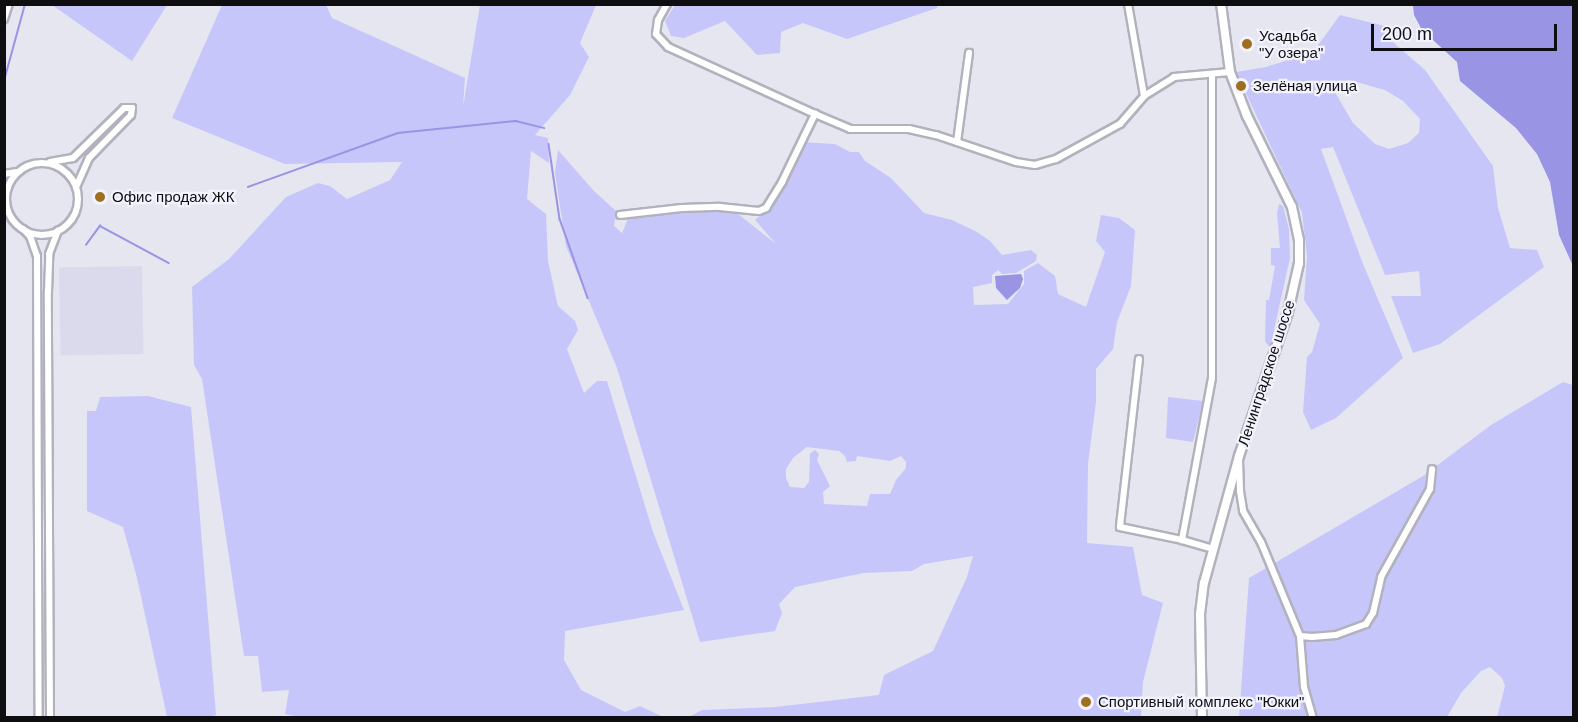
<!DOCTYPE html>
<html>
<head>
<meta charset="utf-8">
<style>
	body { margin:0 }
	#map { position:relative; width:1578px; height:722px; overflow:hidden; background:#e6e6f1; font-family:Arial,sans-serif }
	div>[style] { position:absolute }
	.built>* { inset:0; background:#dadaec; transform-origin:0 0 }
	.green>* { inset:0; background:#c7c6fb }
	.water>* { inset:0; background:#9994e4 }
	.stream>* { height:1.5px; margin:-0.75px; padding:0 0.75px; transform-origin:0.75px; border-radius:0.75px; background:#9994e4 }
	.roads { filter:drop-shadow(2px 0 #b2b2bd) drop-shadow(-2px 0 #b2b2bd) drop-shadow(0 2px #b2b2bd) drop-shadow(0 -2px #b2b2bd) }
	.minor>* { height:6px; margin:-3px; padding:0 3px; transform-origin:3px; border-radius:3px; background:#fff }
	.minor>.ring { margin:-3px; padding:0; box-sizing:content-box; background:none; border:6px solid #fff; border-radius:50% }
	.major>* { height:8px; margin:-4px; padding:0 4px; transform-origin:4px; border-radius:4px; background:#fff }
	.dots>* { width:16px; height:16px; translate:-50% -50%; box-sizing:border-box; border:3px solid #f3f3fe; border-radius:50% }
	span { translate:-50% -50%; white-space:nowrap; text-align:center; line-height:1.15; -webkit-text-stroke:4.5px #f3f3fe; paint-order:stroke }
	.poi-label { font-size:15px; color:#0e0e11 }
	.left { translate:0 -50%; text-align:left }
	.street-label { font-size:15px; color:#0e0e11 }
	.frame { position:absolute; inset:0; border:6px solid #0e0e11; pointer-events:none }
	.scale { position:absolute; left:1371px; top:24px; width:186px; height:27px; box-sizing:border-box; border:3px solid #0e0e11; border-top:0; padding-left:8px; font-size:18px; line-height:21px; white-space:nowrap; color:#0e0e11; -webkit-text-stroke:4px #f3f3fe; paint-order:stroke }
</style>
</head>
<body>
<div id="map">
	<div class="built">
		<div style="left:142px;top:266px;width:88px;height:83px;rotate:89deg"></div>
	</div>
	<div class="green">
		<div style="clip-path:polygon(52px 5px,167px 5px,132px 61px)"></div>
		<div style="clip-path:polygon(222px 5px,326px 5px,332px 18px,465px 78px,463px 107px,480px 5px,596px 5px,580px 43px,589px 57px,570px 95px,535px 135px,548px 138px,549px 163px,531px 151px,527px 199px,546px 214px,548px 261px,558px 306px,575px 321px,578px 330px,567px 349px,584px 393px,597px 381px,607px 381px,653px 532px,684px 610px,565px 631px,564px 660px,581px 690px,625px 712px,640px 706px,663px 717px,298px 717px,285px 714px,289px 690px,262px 692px,258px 656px,244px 656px,202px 379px,194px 365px,192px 287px,229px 259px,286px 197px,318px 183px,330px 186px,347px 199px,390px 180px,402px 162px,285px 164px,172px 118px)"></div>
		<div style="clip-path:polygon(675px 5px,675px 4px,938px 5px,937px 8px,847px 39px,803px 23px,781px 32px,780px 53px,757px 55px,725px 21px,684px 38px,671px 36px,665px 21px)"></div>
		<div style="clip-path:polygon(evenodd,1340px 15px,1385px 26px,1393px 42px,1425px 70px,1493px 166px,1498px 208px,1510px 248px,1537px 250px,1544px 267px,1440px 344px,1413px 353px,1391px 296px,1421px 296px,1419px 271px,1385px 275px,1333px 147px,1321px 149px,1363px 264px,1403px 358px,1336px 418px,1311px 430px,1303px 412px,1307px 357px,1312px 352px,1320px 324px,1304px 300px,1307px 256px,1302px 213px,1236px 72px,1266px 67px,1313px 52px,1340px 15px,1349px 80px,1385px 90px,1403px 101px,1420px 119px,1419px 133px,1408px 143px,1389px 149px,1375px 144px,1353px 123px,1336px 94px,1338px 83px,1349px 80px)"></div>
		<div style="clip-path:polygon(evenodd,801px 142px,835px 144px,850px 152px,859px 152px,865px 161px,891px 178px,924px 213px,952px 220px,977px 232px,990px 241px,1002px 255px,1031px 250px,1037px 255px,1036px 261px,1016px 273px,1002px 274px,998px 270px,992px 275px,992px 283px,973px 287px,974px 305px,1008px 304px,1024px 284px,1024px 271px,1038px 263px,1055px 276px,1058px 294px,1086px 307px,1105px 252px,1096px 241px,1101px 215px,1119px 218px,1135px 230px,1131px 286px,1117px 322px,1113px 349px,1096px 369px,1096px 402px,1088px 464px,1087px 543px,1133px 547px,1142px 595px,1163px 603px,1143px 682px,1141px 717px,689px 717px,702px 710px,775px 707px,879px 695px,884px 675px,933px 651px,967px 577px,973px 556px,924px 564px,912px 571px,864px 573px,795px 587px,779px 604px,782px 613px,775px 631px,700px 642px,617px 368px,566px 246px,555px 173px,558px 150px,594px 191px,616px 211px,614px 226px,622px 233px,628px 219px,667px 211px,733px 210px,776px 244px,755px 220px,772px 205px,801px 142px,807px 447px,839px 451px,845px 456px,847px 462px,856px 461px,857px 456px,890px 461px,901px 456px,906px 462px,906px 468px,896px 480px,890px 494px,870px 494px,867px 506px,824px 504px,823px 492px,830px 486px,817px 460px,819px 454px,815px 450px,810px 454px,809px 482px,804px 488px,790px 487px,786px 478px,786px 469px,793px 458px,807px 447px)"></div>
		<div style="clip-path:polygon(1279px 204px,1283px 206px,1289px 229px,1290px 258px,1270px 348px,1265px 341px,1266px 300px,1269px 300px,1275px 266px,1271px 265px,1271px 248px,1280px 248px,1277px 213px)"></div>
		<div style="clip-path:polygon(1563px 382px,1573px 385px,1573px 717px,1497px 717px,1505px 686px,1502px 678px,1490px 667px,1481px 671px,1461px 693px,1447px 717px,1239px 718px,1249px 578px,1423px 476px,1491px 425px)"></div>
		<div style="clip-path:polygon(148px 396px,191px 407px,216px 715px,209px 717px,167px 717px,137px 578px,123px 527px,87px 511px,87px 411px,96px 411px,100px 397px)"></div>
		<div style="clip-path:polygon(1168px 397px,1203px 401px,1193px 442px,1166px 438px)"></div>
	</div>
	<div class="water">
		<div style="clip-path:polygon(1413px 5px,1573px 5px,1573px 266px,1559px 235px,1550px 182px,1537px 154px,1516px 128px,1460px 81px,1457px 62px,1422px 30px,1414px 15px)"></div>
		<div style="clip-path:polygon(1021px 274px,1023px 279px,1020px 288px,1007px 300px,996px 288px,995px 276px)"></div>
	</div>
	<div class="stream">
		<div style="left:4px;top:81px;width:80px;rotate:-74.7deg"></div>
		<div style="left:549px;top:144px;width:76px;rotate:81.7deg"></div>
		<div style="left:560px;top:219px;width:84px;rotate:70.5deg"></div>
		<div style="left:248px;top:187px;width:159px;rotate:-19.8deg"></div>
		<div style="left:398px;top:133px;width:119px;rotate:-5.8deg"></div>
		<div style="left:516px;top:121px;width:29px;rotate:14deg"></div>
		<div style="left:86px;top:245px;width:24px;rotate:-54deg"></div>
		<div style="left:100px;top:226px;width:78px;rotate:28.2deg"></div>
	</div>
	<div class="roads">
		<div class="minor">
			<div style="left:667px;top:4px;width:18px;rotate:119deg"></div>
			<div style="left:658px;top:20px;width:14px;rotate:98deg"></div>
			<div style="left:656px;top:34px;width:18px;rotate:47deg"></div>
			<div style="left:668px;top:47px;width:162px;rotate:24.5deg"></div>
			<div style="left:815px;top:114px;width:38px;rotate:23deg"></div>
			<div style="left:850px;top:129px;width:59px"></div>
			<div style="left:909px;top:129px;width:28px;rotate:13deg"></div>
			<div style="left:936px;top:135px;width:84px;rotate:18.6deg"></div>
			<div style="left:1016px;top:162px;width:19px;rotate:9deg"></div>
			<div style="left:1035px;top:165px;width:22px;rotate:-16deg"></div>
			<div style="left:1056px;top:159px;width:73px;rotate:-28.7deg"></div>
			<div style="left:1120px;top:124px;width:37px;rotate:-49deg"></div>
			<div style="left:1144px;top:96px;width:36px;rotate:-32deg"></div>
			<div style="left:1174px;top:77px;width:56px;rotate:-5.1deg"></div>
			<div style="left:1128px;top:4px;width:93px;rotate:80.1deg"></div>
			<div style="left:4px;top:19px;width:16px;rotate:-72deg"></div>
			<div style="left:1212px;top:76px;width:302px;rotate:90deg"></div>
			<div style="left:1212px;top:378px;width:165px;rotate:100.5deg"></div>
			<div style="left:1182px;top:540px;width:32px;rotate:16deg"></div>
			<div style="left:957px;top:142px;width:90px;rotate:-82.3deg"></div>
			<div style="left:50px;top:162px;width:23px;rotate:-10deg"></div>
			<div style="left:73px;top:158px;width:71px;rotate:-44.4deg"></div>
			<div style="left:124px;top:108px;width:8px"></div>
			<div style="left:132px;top:108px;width:7px;rotate:98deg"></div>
			<div style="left:131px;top:115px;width:60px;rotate:134.3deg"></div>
			<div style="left:89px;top:158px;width:32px;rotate:114deg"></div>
			<div class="ring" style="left:6px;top:163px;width:66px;height:66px"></div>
			<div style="left:4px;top:174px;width:13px;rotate:-9deg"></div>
			<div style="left:620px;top:215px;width:62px;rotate:-6.4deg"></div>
			<div style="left:682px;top:208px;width:38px;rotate:-2deg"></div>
			<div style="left:720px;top:207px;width:39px;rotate:6deg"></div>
			<div style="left:759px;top:211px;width:8px;rotate:-23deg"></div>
			<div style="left:766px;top:208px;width:31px;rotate:-58deg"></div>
			<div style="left:782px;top:182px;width:76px;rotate:-64.1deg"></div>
			<div style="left:23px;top:229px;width:10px;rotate:45deg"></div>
			<div style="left:30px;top:236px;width:21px;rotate:71deg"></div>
			<div style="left:37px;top:256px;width:462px;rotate:89.8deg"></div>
			<div style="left:1139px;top:359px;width:169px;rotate:96.5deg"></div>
			<div style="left:1120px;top:527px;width:63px;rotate:11.8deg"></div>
			<div style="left:1239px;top:460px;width:31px;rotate:88deg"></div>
			<div style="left:1240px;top:491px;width:20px;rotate:81deg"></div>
			<div style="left:1243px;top:511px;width:36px;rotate:60deg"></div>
			<div style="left:1261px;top:542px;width:102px;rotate:67.5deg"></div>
			<div style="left:1300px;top:636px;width:12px;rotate:5deg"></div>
			<div style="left:1312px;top:637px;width:24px;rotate:-5deg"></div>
			<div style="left:1336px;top:635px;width:32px;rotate:-20deg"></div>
			<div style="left:1366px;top:624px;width:13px;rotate:-58deg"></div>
			<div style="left:1373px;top:613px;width:37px;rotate:-77deg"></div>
			<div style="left:1381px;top:577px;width:101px;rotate:-60.9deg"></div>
			<div style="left:1430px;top:489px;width:20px;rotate:-84deg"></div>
			<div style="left:1300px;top:636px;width:51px;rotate:85.5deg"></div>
			<div style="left:1304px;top:687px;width:32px;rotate:74deg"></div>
			<div style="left:50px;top:718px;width:426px;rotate:-90.3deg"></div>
			<div style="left:48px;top:292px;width:38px;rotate:-88deg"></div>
			<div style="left:49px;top:254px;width:25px;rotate:-69deg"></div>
		</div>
		<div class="major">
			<div style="left:1202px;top:718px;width:104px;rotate:-91.1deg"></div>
			<div style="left:1200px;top:614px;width:31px;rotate:-83deg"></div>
			<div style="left:1204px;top:583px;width:132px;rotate:-74.6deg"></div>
			<div style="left:1239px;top:456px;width:152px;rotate:-71.2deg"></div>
			<div style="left:1288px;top:312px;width:50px;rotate:-77.3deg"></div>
			<div style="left:1299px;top:263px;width:23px;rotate:-90deg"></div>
			<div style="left:1299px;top:240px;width:34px;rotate:-102deg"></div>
			<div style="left:1292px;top:207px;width:102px;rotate:-116.3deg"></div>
			<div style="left:1247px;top:116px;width:47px;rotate:-111.1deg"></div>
			<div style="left:1230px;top:72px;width:69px;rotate:-97.5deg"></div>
		</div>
	</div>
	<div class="dots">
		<div style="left:1247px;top:44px;background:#9e6f21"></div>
		<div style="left:1241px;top:86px;background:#9e6f21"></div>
		<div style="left:100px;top:197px;background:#9e6f21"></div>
		<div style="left:1086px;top:702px;background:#9e6f21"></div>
	</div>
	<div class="poi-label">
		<span class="left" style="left:1259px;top:44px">Усадьба<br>"У озера"</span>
		<span class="left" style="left:1253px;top:86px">Зелёная улица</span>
		<span class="left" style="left:112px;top:197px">Офис продаж ЖК</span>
		<span class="left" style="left:1098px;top:702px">Спортивный комплекс "Юкки"</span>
	</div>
	<div class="street-label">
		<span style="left:1266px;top:373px;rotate:-72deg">Ленинградское шоссе</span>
	</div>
	<div class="frame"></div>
	<div class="scale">200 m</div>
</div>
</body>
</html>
